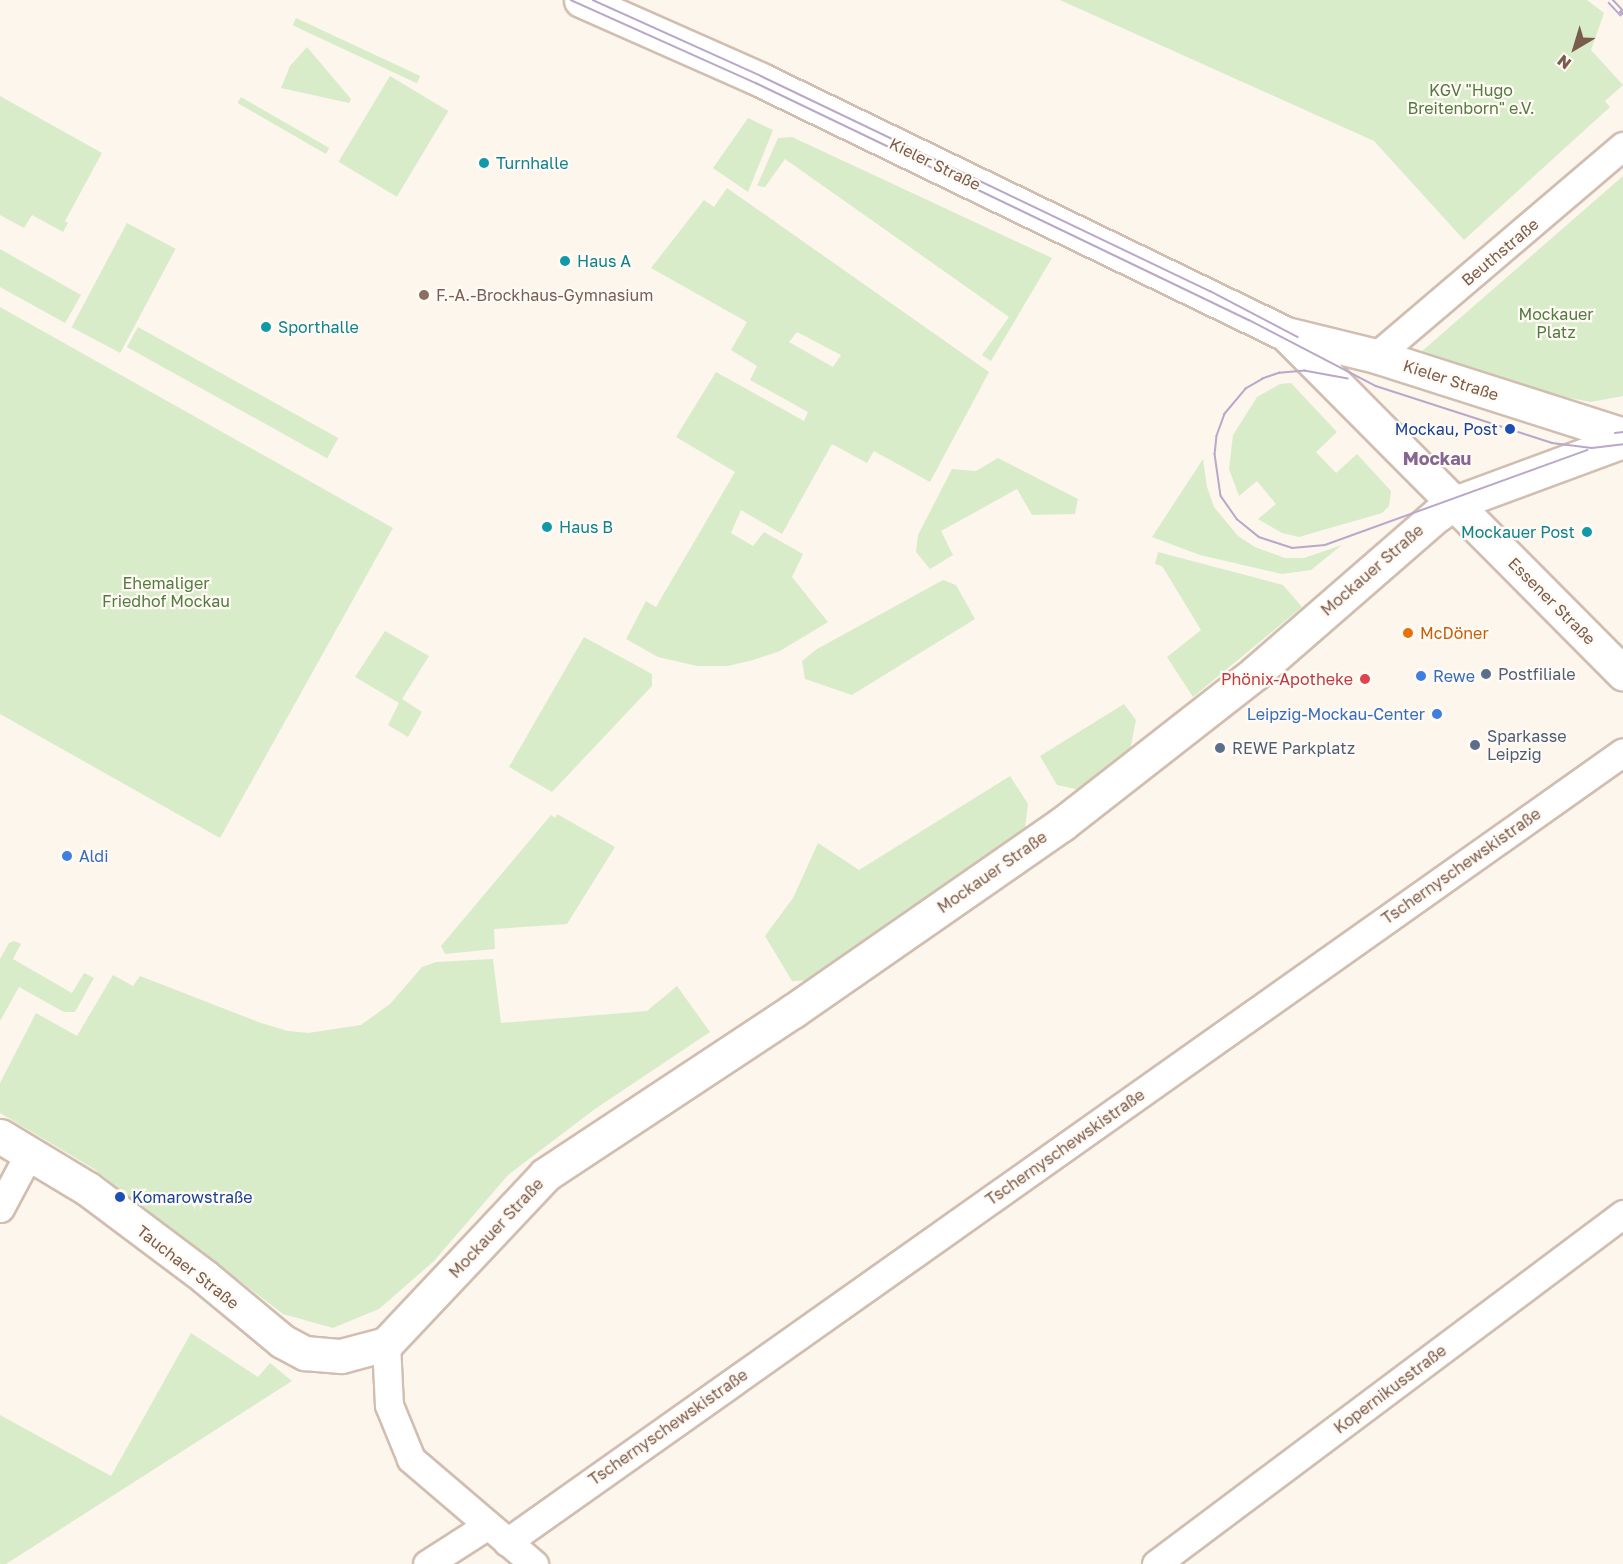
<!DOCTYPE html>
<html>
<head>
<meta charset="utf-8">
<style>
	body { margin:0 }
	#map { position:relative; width:1623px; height:1564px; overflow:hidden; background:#fdf6ec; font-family:"Golos Text",sans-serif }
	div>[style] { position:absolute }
	.green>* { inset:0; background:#d8ecc9; transform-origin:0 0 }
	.roads { filter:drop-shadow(2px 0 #d1beb0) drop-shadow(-2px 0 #d1beb0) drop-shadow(0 2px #d1beb0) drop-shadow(0 -2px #d1beb0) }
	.street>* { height:27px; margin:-13.5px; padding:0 13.5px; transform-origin:13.5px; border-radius:13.5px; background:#fff }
	.secondary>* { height:33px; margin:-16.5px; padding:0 16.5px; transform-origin:16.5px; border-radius:16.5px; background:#fff }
	.tram>* { height:1.5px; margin:-0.75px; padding:0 0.75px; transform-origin:0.75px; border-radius:0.75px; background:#b9a8c9 }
	.rail>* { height:7px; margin-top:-3.5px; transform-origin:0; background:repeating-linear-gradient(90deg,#fffaf3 0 14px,#b9a8c9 0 28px); box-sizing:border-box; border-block:2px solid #b9a8c9 }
	.dots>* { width:16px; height:16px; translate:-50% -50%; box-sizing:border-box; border:3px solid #fffaf3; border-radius:50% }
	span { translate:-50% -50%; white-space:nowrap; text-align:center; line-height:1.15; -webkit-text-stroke:4.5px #fffaf3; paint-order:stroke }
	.park-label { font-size:16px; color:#537a41 }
	.culture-label { font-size:16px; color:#0d838f }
	.left { translate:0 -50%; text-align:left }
	.right { translate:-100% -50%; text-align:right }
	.street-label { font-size:16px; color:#7a5c4d }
	.education-label { font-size:16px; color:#785e54 }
	.transit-label { font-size:16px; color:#164399 }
	.food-label { font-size:16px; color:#c56008 }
	.service-label { font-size:16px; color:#4e5e75 }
	.shop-label { font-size:16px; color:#366cbe }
	.health-label { font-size:16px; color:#be3a42 }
	.neighbourhood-label { font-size:18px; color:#846695; font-weight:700 }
	.north { position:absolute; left:1545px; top:18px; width:60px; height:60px; -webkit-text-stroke:4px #fffaf3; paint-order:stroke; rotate:218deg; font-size:16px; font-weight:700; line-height:24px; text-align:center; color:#7a5c4d }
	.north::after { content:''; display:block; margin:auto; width:21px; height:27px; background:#7a5c4d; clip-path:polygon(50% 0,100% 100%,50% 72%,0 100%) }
</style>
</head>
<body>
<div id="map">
	<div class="green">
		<div style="clip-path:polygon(1060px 0,1587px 0,1604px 13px,1591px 50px,1623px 85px,1605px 101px,1610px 107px,1464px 240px,1374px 141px)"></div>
		<div style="left:296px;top:18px;width:137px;height:8px;rotate:25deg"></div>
		<div style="clip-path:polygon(307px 47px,351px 99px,349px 103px,281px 88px,290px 66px)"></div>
		<div style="left:390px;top:76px;width:68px;height:100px;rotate:31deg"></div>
		<div style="clip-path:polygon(0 96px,102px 153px,65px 221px,68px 223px,63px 232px,32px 215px,24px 228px,0 215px)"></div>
		<div style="left:241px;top:97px;width:102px;height:7px;rotate:30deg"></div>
		<div style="clip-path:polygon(748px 118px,773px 130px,748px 192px,713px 168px)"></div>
		<div style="clip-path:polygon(792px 137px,1052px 258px,991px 361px,982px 355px,1009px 317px,785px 159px,765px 187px,757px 186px,778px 138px)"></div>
		<div style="clip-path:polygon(1623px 176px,1623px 396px,1591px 402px,1559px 396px,1421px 352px)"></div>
		<div style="clip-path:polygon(evenodd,727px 188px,989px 372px,930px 482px,874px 451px,867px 463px,832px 444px,782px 534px,741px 510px,731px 533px,753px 546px,764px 532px,803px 554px,792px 577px,828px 622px,780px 651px,753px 660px,728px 666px,697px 666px,658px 657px,626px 639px,646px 601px,656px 607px,735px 472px,676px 437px,716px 372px,804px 421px,808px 412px,750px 380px,757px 366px,731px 350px,747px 322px,651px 268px,704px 200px,714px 207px,727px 188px,797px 332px,841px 355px,833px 367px,789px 342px,797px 332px)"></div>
		<div style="left:127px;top:223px;width:55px;height:118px;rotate:28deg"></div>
		<div style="clip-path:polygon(0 249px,81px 295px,65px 323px,0 287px)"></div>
		<div style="clip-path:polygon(0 307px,393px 528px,220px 838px,0 714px)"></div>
		<div style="left:138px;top:327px;width:229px;height:23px;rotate:29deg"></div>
		<div style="clip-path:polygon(1291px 383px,1337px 432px,1316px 452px,1336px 473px,1357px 454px,1391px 491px,1389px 506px,1382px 513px,1299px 537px,1282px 533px,1258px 519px,1276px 504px,1257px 481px,1239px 496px,1229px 469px,1233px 435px,1257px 397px,1280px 384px)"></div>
		<div style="clip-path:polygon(998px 458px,1078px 499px,1075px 514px,1032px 515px,1017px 489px,941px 531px,953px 555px,930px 569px,916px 552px,918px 535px,952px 469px,976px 471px)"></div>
		<div style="clip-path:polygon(1203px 459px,1207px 487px,1214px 507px,1238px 536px,1255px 547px,1285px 558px,1304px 558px,1342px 545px,1311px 570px,1282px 574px,1200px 555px,1152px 537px)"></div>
		<div style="clip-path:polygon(1158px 552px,1283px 585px,1302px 607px,1193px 697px,1167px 657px,1201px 630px,1162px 566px,1155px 564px)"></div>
		<div style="clip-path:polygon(943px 580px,956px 585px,975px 619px,852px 695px,805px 679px,802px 661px,817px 649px)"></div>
		<div style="clip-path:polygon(385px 631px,429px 656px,402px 699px,422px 712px,408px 737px,388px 725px,399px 703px,355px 677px)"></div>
		<div style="clip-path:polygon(584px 637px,652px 674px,652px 686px,552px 792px,509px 767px)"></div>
		<div style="clip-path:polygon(1124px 704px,1136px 720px,1130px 750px,1080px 790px,1057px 785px,1040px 756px)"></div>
		<div style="clip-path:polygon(1010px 776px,1028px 804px,1024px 836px,820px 980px,792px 981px,765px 936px,793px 898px,818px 843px,859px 870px)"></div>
		<div style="clip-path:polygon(557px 814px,615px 847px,567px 924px,494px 929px,495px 949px,445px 954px,441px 946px,551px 815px,555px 818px)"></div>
		<div style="clip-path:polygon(14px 941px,21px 944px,13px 959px,72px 993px,84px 973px,94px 978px,75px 1012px,64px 1012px,19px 987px,0 1021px,0 959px,9px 943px)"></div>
		<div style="clip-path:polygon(493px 959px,501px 1023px,647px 1011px,677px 986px,710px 1032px,595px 1109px,508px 1175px,434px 1261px,379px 1309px,333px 1328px,283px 1314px,94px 1169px,0 1113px,0 1083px,36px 1013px,77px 1036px,113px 975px,133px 986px,140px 976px,261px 1023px,288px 1031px,308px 1033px,361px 1025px,390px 1004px,422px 967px,436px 962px)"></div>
		<div style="clip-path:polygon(191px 1333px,258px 1377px,270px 1363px,292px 1381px,6px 1564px,0 1564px,0 1415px,111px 1476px)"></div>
	</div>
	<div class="roads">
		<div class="street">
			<div style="left:1376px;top:356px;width:324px;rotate:-40.4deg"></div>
			<div style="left:0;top:1208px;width:61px;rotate:-61.8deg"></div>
			<div style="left:386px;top:1344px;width:61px;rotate:87.2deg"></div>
			<div style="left:389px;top:1405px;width:58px;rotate:67.8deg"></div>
			<div style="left:411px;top:1459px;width:162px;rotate:40.5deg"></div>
			<div style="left:507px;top:1542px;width:1367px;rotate:-35.29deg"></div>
			<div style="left:427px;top:1564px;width:72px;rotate:-32.6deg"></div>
			<div style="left:1156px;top:1564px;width:584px;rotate:-36.85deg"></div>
		</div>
		<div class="secondary">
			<div style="left:581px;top:0;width:195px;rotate:23.9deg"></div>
			<div style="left:759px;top:79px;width:585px;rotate:25.82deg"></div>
			<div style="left:1286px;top:334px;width:93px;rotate:13.7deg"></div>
			<div style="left:1376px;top:356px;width:259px;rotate:17.7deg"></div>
			<div style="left:1287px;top:335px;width:477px;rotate:45.2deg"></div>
			<div style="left:0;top:1136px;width:103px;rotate:31.1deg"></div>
			<div style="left:88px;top:1189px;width:146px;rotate:36.9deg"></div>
			<div style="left:205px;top:1277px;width:100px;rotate:39.7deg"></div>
			<div style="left:282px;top:1341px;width:26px;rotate:28deg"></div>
			<div style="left:305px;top:1353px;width:36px;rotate:5deg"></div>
			<div style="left:341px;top:1356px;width:47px;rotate:-14.9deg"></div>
			<div style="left:386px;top:1344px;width:232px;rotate:-46.7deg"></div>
			<div style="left:545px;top:1175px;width:297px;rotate:-33.5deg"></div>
			<div style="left:793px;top:1011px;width:328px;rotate:-34.8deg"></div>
			<div style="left:1062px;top:824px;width:245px;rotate:-38deg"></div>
			<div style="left:1255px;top:673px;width:241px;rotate:-41deg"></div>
			<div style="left:1437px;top:515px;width:22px;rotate:-34deg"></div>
			<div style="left:1455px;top:503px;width:179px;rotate:-20.3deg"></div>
		</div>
	</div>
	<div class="tram">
		<div style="left:571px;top:0;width:203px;rotate:24.2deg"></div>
		<div style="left:756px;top:83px;width:547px;rotate:25.68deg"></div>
		<div style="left:1249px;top:320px;width:143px;rotate:27.5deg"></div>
		<div style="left:1376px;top:386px;width:185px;rotate:17.9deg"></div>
		<div style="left:1552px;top:443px;width:40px;rotate:7.1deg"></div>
		<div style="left:1592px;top:448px;width:31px;rotate:-7deg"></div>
		<div style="left:593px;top:0;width:184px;rotate:24.3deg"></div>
		<div style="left:761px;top:76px;width:498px;rotate:25.6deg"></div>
		<div style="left:1210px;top:291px;width:99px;rotate:27.6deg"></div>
		<div style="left:1348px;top:379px;width:44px;rotate:-169.5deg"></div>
		<div style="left:1305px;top:371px;width:25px;rotate:175deg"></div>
		<div style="left:1280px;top:373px;width:18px;rotate:161deg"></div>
		<div style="left:1263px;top:379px;width:20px;rotate:150deg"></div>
		<div style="left:1246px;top:389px;width:33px;rotate:130deg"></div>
		<div style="left:1225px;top:414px;width:23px;rotate:110deg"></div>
		<div style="left:1217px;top:436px;width:18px;rotate:96deg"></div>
		<div style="left:1215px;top:454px;width:42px;rotate:81.9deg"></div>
		<div style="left:1221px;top:496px;width:28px;rotate:55deg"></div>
		<div style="left:1237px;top:519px;width:28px;rotate:39deg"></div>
		<div style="left:1259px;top:537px;width:35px;rotate:18deg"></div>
		<div style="left:1292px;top:548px;width:33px;rotate:-5deg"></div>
		<div style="left:1325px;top:545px;width:279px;rotate:-19.9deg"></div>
		<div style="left:1615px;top:433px;width:8px;rotate:-7deg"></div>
	</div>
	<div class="rail">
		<div style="left:1610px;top:0;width:19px;rotate:47deg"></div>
	</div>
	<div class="dots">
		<div style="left:484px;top:163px;background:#0f9aa8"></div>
		<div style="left:565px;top:261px;background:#0f9aa8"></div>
		<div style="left:424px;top:295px;background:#8d6e63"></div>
		<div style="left:266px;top:327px;background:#0f9aa8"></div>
		<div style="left:1510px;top:429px;background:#1a4fb4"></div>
		<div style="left:547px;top:527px;background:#0f9aa8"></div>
		<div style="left:1587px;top:532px;background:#0f9aa8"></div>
		<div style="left:1408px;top:633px;background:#e8710a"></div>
		<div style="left:1486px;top:674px;background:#5c6f8a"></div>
		<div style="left:1421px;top:676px;background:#3f7fe0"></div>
		<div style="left:1365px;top:679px;background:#e0444e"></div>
		<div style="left:1437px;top:714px;background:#3f7fe0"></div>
		<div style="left:1475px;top:745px;background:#5c6f8a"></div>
		<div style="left:1220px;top:748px;background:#5c6f8a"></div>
		<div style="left:67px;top:856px;background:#3f7fe0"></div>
		<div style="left:120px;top:1197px;background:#1a4fb4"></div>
	</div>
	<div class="park-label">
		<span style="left:1471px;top:99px">KGV "Hugo<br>Breitenborn" e.V.</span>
		<span style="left:1556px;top:323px">Mockauer<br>Platz</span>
		<span style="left:166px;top:592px">Ehemaliger<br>Friedhof Mockau</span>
	</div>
	<div class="culture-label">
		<span class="left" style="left:496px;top:163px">Turnhalle</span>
		<span class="left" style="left:577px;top:261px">Haus A</span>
		<span class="left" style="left:278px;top:327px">Sporthalle</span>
		<span class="left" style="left:559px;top:527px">Haus B</span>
		<span class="right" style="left:1575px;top:532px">Mockauer Post</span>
	</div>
	<div class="street-label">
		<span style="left:935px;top:164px;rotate:26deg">Kieler Straße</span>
		<span style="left:1500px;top:252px;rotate:-40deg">Beuthstraße</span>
		<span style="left:1451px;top:380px;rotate:18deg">Kieler Straße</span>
		<span style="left:1372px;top:570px;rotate:-41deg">Mockauer Straße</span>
		<span style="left:1552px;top:601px;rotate:45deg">Essener Straße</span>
		<span style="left:1461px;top:866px;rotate:-35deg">Tschernyschewskistraße</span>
		<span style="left:992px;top:872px;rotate:-35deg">Mockauer Straße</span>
		<span style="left:1065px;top:1147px;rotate:-35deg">Tschernyschewskistraße</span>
		<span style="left:496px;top:1228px;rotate:-47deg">Mockauer Straße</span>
		<span style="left:188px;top:1267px;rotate:38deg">Tauchaer Straße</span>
		<span style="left:1390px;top:1389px;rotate:-37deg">Kopernikusstraße</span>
		<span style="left:668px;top:1427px;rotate:-35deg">Tschernyschewskistraße</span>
	</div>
	<div class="education-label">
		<span class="left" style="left:436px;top:295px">F.-A.-Brockhaus-Gymnasium</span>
	</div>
	<div class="transit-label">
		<span class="right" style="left:1498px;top:429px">Mockau, Post</span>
		<span class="left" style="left:132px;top:1197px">Komarowstraße</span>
	</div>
	<div class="food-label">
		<span class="left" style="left:1420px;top:633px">McDöner</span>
	</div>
	<div class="service-label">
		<span class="left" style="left:1498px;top:674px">Postfiliale</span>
		<span class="left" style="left:1487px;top:745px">Sparkasse<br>Leipzig</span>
		<span class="left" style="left:1232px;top:748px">REWE Parkplatz</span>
	</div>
	<div class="shop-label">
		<span class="left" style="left:1433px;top:676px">Rewe</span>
		<span class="right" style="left:1425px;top:714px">Leipzig-Mockau-Center</span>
		<span class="left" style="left:79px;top:856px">Aldi</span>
	</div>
	<div class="health-label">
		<span class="right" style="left:1353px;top:679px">Phönix-Apotheke</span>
	</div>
	<div class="neighbourhood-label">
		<span style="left:1437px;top:458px">Mockau</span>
	</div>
	<div class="north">N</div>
</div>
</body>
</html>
